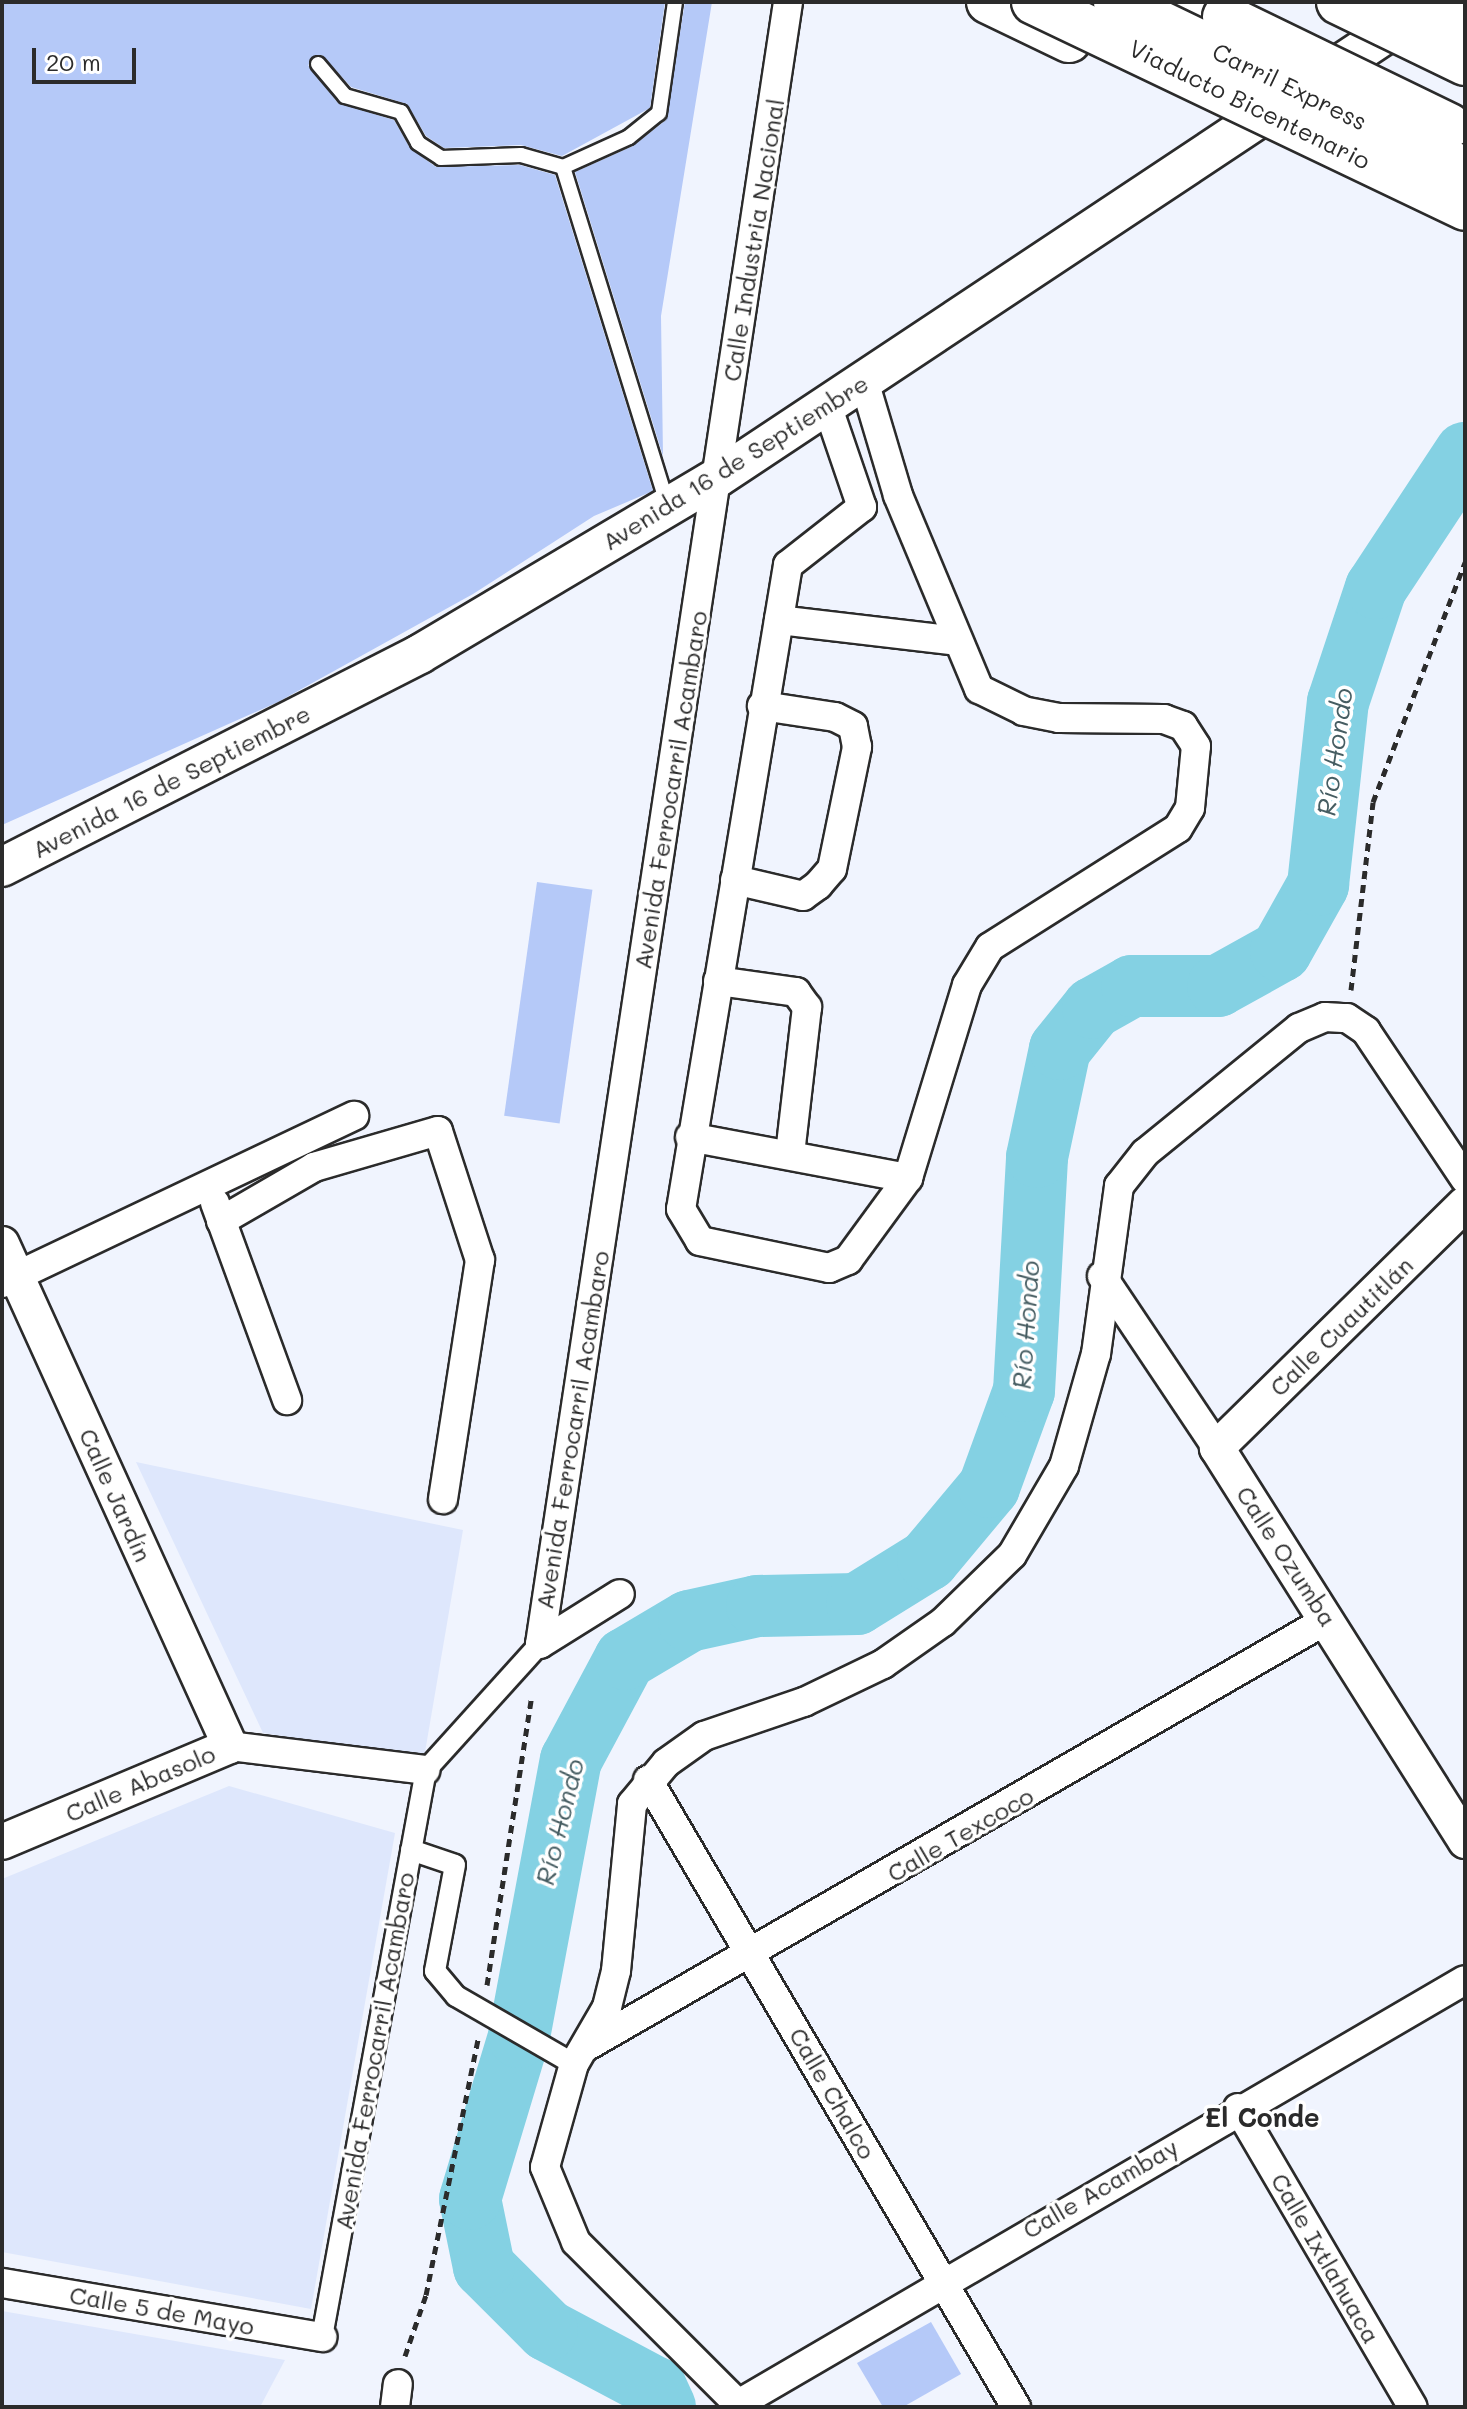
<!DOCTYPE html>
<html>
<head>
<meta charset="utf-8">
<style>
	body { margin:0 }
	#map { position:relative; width:1467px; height:2409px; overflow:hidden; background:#f0f4fe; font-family:Mali,sans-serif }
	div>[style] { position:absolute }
	.built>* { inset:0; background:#dee7fc }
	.river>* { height:62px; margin:-31px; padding:0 31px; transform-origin:31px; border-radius:31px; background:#84d1e3 }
	.building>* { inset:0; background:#b5c9f8; transform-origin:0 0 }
	.path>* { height:5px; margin-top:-2.5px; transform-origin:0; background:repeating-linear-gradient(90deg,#2b2b2b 0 8px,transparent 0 14px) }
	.roads { filter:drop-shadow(2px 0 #2b2b2b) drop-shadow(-2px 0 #2b2b2b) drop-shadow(0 2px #2b2b2b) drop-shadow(0 -2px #2b2b2b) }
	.service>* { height:14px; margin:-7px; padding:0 7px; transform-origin:7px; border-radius:7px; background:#fff }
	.pedestrian>* { height:20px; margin:-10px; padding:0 10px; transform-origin:10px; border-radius:10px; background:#fff }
	.minor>* { height:28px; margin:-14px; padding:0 14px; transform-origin:14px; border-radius:14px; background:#fff }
	.tertiary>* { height:34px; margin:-17px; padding:0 17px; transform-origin:17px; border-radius:17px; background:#fff }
	.secondary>* { height:38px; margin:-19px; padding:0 19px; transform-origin:19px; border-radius:19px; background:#fff }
	.primary>* { height:42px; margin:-21px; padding:0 21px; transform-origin:21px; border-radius:21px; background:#fff }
	.trunk>* { height:44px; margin:-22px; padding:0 22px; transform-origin:22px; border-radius:22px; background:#fff }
	.bridges { filter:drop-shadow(2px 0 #2b2b2b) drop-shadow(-2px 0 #2b2b2b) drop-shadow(0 2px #2b2b2b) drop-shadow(0 -2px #2b2b2b) }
	.trunk-bridge>* { height:44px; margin:-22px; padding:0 22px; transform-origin:22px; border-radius:22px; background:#fff }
	.motorway-bridge>* { height:44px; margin:-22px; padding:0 22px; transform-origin:22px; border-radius:22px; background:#fff }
	span { translate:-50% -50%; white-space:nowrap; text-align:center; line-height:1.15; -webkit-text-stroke:7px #fff; paint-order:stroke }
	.street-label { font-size:24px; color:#2b2b2b }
	.water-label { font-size:26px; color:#465d62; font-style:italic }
	.neighbourhood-label { font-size:26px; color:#2b2b2b; font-weight:700 }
	.frame { position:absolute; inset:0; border:4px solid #2b2b2b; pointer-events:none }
	.scale { position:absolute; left:32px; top:48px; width:104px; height:36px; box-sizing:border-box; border:4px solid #2b2b2b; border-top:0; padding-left:10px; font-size:24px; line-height:28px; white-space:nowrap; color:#2b2b2b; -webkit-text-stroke:6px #fff; paint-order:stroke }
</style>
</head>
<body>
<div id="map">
	<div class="built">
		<div style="clip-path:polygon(136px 1462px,463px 1530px,424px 1758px,263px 1733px)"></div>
		<div style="clip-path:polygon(229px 1786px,395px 1833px,311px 2309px,2px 2252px,2px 1879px)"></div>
		<div style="clip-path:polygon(2px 2311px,285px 2360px,260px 2407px,2px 2407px)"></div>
	</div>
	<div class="river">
		<div style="left:665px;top:2407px;width:21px;rotate:-115deg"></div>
		<div style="left:656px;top:2388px;width:123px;rotate:-152deg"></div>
		<div style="left:547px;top:2330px;width:89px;rotate:-135deg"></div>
		<div style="left:484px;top:2267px;width:69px;rotate:-101.6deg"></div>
		<div style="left:470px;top:2199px;width:169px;rotate:-73.2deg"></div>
		<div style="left:519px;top:2037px;width:282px;rotate:-79.4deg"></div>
		<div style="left:571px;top:1760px;width:115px;rotate:-61.9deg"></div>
		<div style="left:625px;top:1659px;width:74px;rotate:-30.7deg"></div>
		<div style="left:689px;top:1621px;width:70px;rotate:-12.4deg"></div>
		<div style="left:757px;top:1606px;width:100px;rotate:-1.1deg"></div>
		<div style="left:857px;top:1604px;width:84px;rotate:-31.8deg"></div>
		<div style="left:928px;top:1560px;width:95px;rotate:-50.1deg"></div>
		<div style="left:989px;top:1487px;width:102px;rotate:-70deg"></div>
		<div style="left:1024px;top:1391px;width:234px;rotate:-86.8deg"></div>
		<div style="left:1037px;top:1157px;width:110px;rotate:-78deg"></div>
		<div style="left:1060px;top:1049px;width:53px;rotate:-51.2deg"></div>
		<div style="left:1093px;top:1008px;width:45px;rotate:-29.4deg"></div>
		<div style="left:1132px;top:986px;width:86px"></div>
		<div style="left:1218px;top:986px;width:72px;rotate:-29.1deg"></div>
		<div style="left:1281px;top:951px;width:76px;rotate:-60.7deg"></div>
		<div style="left:1318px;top:885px;width:184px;rotate:-83.8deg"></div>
		<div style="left:1338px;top:702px;width:120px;rotate:-71.6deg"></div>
		<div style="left:1376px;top:588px;width:162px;rotate:-56.6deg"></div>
	</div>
	<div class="building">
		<div style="clip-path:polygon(2px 2px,665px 2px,650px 108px,562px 156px,521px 145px,444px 148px,426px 136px,407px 104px,351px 87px,322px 55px,308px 65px,338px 103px,394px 120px,410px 148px,436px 167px,520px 165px,555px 175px,653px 491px,594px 516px,473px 594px,278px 702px,2px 825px)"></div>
		<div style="clip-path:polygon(685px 2px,712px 2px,661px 316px,663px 456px,575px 172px,633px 146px,666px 120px)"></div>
		<div style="left:537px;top:882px;width:56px;height:236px;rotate:8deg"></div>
		<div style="clip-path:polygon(931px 2322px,961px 2374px,903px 2407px,883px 2407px,857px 2363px)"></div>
	</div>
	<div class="path">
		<div style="left:1351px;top:990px;width:189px;rotate:-83.3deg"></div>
		<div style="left:1373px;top:802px;width:257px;rotate:-69deg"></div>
		<div style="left:487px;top:1985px;width:293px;rotate:-81.2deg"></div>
		<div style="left:405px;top:2356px;width:65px;rotate:-71deg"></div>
		<div style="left:426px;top:2295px;width:261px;rotate:-78.5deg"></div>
	</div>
	<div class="roads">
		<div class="service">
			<div style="left:318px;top:64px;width:42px;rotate:49.8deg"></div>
			<div style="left:345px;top:96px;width:58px;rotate:15.9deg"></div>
			<div style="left:401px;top:112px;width:35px;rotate:61deg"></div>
			<div style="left:418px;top:143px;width:27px;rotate:33deg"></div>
			<div style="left:441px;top:158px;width:80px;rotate:-2.1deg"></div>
			<div style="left:521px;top:155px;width:44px;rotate:15.9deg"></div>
			<div style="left:563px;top:167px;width:355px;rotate:72.8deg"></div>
			<div style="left:563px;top:167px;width:72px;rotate:-24.4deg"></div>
			<div style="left:629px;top:137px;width:38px;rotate:-39deg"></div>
			<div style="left:659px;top:113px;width:112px;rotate:-81.8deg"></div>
		</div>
		<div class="pedestrian">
			<div style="left:411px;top:1850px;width:46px;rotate:18.8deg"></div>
			<div style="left:455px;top:1865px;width:108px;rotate:100.7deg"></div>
			<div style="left:435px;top:1971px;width:33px;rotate:50deg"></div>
			<div style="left:456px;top:1996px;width:136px;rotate:30deg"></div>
			<div style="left:322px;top:2337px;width:576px;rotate:-79.61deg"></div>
			<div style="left:426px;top:1770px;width:170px;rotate:-47.9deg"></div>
		</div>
		<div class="minor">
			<div style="left:827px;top:405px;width:108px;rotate:71.1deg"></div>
			<div style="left:862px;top:507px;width:94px;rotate:141.9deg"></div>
			<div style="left:788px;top:565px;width:653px;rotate:99.43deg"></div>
			<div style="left:681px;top:1209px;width:37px;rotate:59deg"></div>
			<div style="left:700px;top:1241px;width:132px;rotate:11.8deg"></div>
			<div style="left:829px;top:1268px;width:21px;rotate:-23deg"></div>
			<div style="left:848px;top:1260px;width:102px;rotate:-53.8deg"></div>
			<div style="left:908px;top:1178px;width:202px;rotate:-73deg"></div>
			<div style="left:967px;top:985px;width:44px;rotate:-58.8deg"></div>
			<div style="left:990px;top:947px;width:222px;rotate:-32.3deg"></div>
			<div style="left:1178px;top:828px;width:23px;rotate:-59deg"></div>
			<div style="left:1190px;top:808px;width:62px;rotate:-84.5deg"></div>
			<div style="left:1196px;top:746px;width:24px;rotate:-123deg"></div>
			<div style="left:1183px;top:726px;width:20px;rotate:-160deg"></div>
			<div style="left:1164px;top:719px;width:105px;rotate:-179.5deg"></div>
			<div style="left:1059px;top:718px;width:36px;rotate:-169deg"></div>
			<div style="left:1024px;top:711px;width:50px;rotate:-153.9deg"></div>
			<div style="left:979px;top:689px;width:210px;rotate:-112.7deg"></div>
			<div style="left:898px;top:495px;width:119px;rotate:-106.6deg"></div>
			<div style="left:779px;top:620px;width:180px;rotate:6.7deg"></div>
			<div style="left:735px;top:880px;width:70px;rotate:13.2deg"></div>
			<div style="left:803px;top:896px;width:19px;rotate:-36deg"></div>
			<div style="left:818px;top:885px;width:21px;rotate:-49deg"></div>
			<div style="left:832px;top:869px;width:125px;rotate:-78.4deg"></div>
			<div style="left:857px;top:747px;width:21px;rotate:-101deg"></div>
			<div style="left:853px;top:726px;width:20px;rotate:-153deg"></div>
			<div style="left:835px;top:717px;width:74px;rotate:-171.4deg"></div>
			<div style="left:718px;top:981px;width:79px;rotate:8deg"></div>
			<div style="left:796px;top:992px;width:19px;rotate:54deg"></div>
			<div style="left:807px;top:1007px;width:149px;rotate:96.6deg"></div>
			<div style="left:690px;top:1137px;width:222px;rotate:10.7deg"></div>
			<div style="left:215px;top:1203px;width:210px;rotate:69.9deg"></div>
			<div style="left:221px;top:1221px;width:108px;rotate:-30.1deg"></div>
			<div style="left:314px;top:1167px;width:129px;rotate:-16.2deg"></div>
			<div style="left:438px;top:1131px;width:136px;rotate:72deg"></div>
			<div style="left:480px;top:1260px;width:242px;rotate:98.8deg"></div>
			<div style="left:1102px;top:1276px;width:207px;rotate:56.2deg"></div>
			<div style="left:2px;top:1283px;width:390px;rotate:-25.4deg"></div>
			<div style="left:540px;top:1644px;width:1661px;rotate:-81.41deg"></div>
			<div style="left:540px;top:1644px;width:94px;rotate:-32deg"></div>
			<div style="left:230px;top:1746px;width:197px;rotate:7deg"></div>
			<div style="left:648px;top:1780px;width:727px;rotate:59.59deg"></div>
			<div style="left:589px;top:2045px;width:853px;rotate:-29.96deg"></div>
			<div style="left:1238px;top:2108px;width:346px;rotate:59.7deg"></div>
			<div style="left:2px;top:2283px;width:325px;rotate:9.6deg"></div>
			<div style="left:740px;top:2403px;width:839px;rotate:-30.26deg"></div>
			<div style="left:395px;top:2407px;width:23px;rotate:-83deg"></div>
			<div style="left:741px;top:2407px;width:233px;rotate:-135deg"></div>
			<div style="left:576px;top:2242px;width:81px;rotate:-112.5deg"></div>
			<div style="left:545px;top:2167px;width:107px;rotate:-74.3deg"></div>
			<div style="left:574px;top:2064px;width:66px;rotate:-59.9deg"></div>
			<div style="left:607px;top:2007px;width:37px;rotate:-76deg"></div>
			<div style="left:616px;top:1971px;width:168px;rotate:-84.5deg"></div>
			<div style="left:632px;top:1804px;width:53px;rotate:-50.3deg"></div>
			<div style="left:666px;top:1763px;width:47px;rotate:-35.4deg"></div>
			<div style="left:704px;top:1736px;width:106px;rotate:-18.8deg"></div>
			<div style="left:804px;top:1702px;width:88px;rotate:-25.7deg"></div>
			<div style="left:883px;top:1664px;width:73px;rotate:-35deg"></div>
			<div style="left:943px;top:1622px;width:96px;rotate:-44.2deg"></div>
			<div style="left:1012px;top:1555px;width:103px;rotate:-59.7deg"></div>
			<div style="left:1064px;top:1466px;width:116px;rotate:-74.1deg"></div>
			<div style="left:1096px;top:1354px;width:170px;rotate:-82.2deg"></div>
			<div style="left:1119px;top:1186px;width:42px;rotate:-51.8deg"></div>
			<div style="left:1145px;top:1153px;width:198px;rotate:-39.1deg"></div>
			<div style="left:1299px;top:1028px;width:28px;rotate:-23deg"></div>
			<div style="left:1325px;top:1017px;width:22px;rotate:3deg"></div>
			<div style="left:1347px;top:1018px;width:23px;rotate:34deg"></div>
			<div style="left:1366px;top:1031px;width:178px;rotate:56.2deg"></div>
		</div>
		<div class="tertiary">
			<div style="left:1465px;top:1204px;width:348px;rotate:135.5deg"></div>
			<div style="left:1217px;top:1448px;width:465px;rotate:57.7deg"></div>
			<div style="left:2px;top:1244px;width:551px;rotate:65.57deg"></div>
			<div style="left:230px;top:1746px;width:247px;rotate:157.2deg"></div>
		</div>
		<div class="secondary">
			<div style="left:2px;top:867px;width:469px;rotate:-27deg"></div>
			<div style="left:420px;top:654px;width:345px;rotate:-30.7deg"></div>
			<div style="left:717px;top:478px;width:839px;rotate:-33.58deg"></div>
		</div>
		<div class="primary">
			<div style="left:988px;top:2px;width:90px;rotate:25.7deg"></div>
			<div style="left:1464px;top:2px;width:1px;rotate:45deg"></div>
		</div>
		<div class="trunk">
			<div style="left:1193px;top:2px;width:35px;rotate:25deg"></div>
		</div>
	</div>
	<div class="bridges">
		<div class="trunk-bridge">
			<div style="left:1339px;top:2px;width:140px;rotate:25.8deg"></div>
			<div style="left:1225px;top:17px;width:249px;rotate:25.9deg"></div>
		</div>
		<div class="motorway-bridge">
			<div style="left:1034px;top:2px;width:478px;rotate:25.5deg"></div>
			<div style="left:1116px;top:2px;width:387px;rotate:25.7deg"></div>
			<div style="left:1410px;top:2px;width:61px;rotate:25.3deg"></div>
		</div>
	</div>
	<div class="street-label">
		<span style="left:1290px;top:86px;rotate:26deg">Carril Express</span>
		<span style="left:1250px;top:104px;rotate:26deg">Viaducto Bicentenario</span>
		<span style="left:753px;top:240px;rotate:-81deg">Calle Industria Nacional</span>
		<span style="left:735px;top:462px;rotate:-32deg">Avenida 16 de Septiembre</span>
		<span style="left:171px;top:781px;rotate:-27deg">Avenida 16 de Septiembre</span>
		<span style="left:670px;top:790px;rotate:-81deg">Avenida Ferrocarril Acambaro</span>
		<span style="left:1341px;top:1326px;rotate:-44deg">Calle Cuautitlán</span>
		<span style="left:572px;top:1430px;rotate:-81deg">Avenida Ferrocarril Acambaro</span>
		<span style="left:116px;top:1495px;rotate:66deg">Calle Jardín</span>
		<span style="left:1287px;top:1556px;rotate:57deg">Calle Ozumba</span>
		<span style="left:140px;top:1783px;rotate:-23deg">Calle Abasolo</span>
		<span style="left:960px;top:1834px;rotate:-30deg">Calle Texcoco</span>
		<span style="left:374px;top:2051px;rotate:-80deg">Avenida Ferrocarril Acambaro</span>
		<span style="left:833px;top:2093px;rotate:60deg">Calle Chalco</span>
		<span style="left:1100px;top:2188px;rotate:-30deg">Calle Acambay</span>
		<span style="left:1326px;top:2258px;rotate:60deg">Calle Ixtlahuaca</span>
		<span style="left:162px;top:2310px;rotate:10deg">Calle 5 de Mayo</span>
	</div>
	<div class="water-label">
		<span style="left:1335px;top:752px;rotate:-82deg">Río Hondo</span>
		<span style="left:1026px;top:1325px;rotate:-86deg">Río Hondo</span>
		<span style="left:560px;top:1822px;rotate:-76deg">Río Hondo</span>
	</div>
	<div class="neighbourhood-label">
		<span style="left:1262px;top:2118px">El Conde</span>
	</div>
	<div class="frame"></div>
	<div class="scale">20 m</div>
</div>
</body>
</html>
